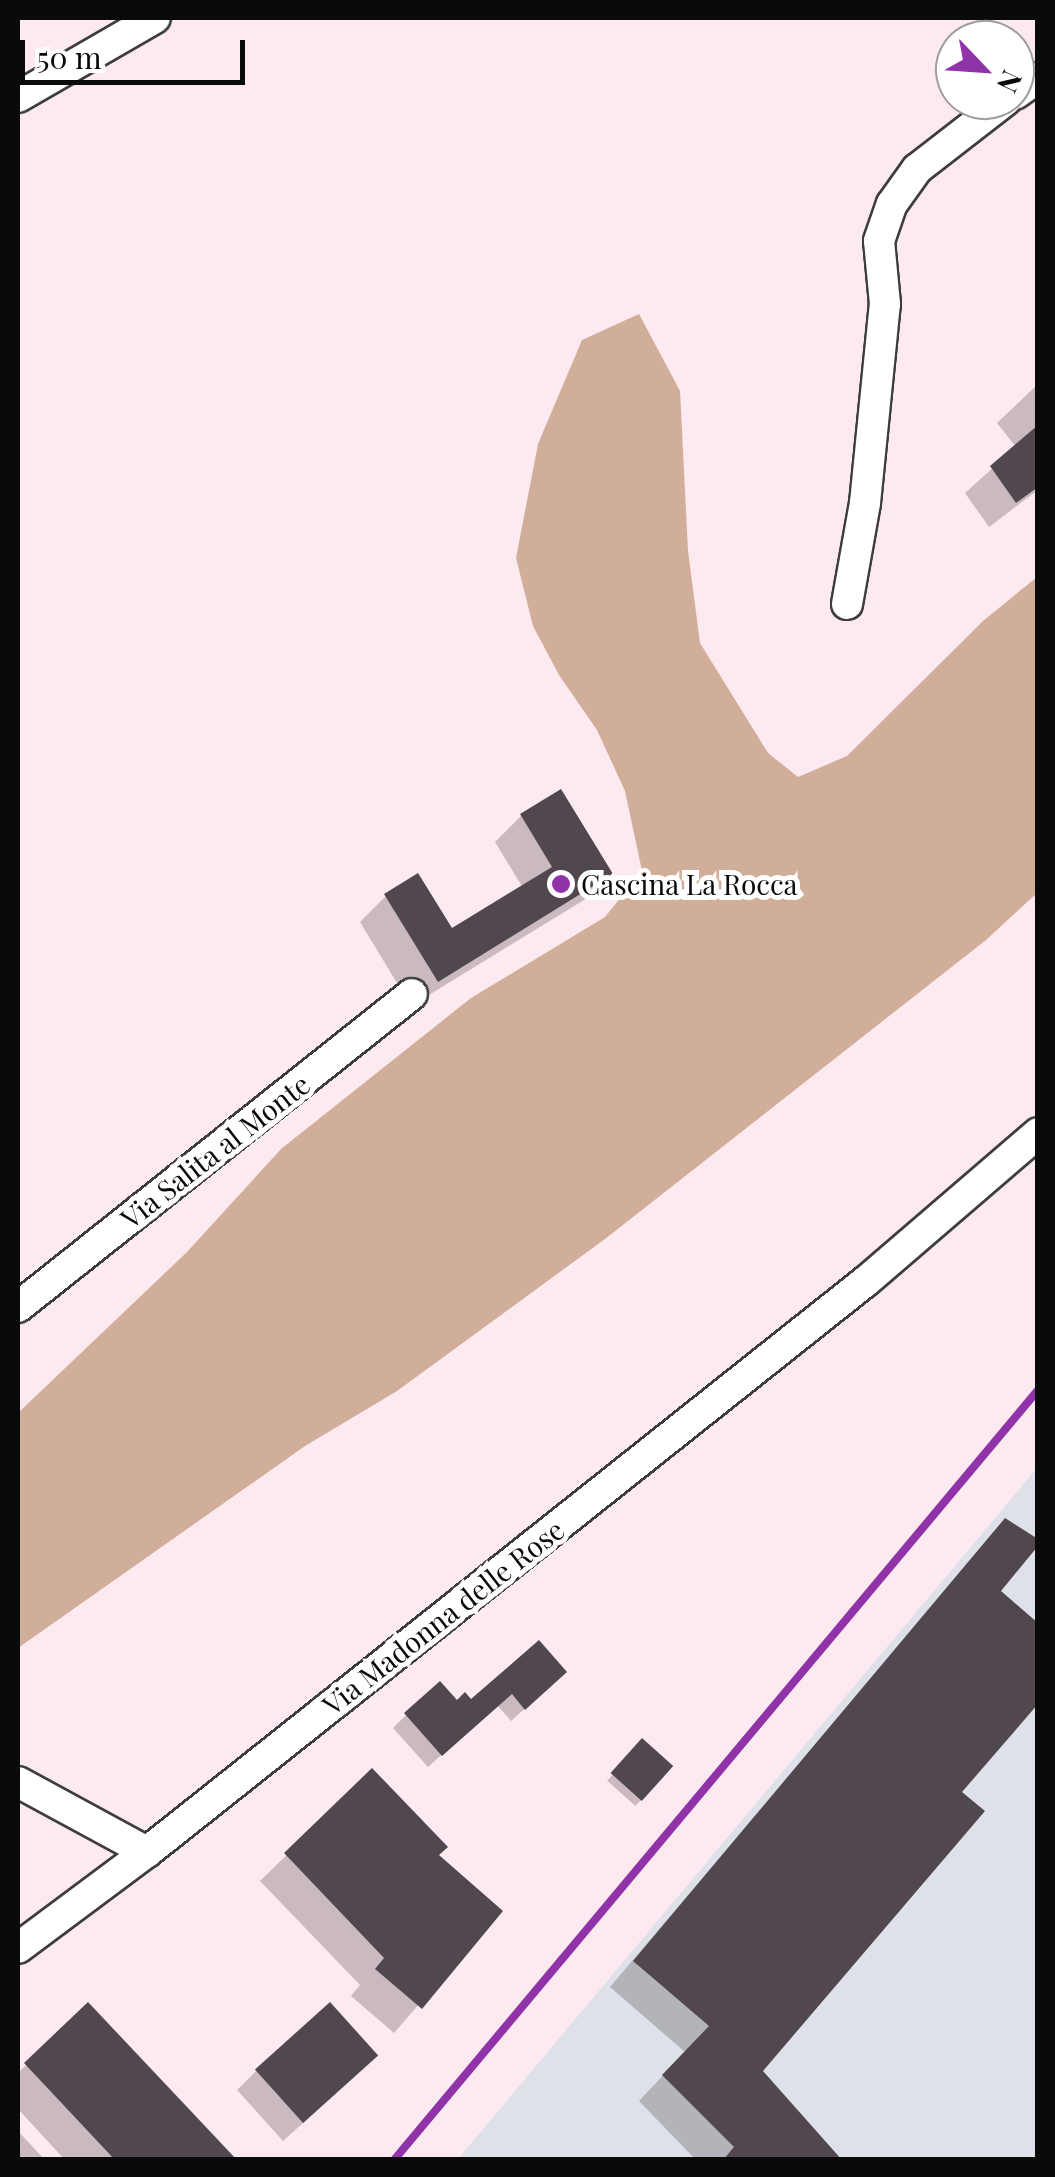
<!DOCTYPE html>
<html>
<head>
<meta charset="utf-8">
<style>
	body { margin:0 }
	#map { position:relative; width:1055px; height:2177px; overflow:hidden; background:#fde9f0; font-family:"Playfair Display",serif }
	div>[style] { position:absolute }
	.industrial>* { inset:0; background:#dfe1e8 }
	.forest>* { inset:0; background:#d1ae99 }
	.shadow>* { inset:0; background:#0003; transform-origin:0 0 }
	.building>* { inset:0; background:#51484f; transform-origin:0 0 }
	.roads { filter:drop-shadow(2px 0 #3d3d3d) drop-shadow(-2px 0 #3d3d3d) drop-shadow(0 2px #3d3d3d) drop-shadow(0 -2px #3d3d3d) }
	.minor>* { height:30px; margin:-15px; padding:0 15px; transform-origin:15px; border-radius:15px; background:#fff }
	.rail>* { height:8px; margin:-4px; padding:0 4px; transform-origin:4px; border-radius:4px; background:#9033a9 }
	.dots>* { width:28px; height:28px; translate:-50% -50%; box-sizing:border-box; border:5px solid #fff; border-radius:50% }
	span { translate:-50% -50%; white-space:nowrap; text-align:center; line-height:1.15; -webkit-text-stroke:10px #fff; paint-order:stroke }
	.poi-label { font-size:28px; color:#0a0a0a }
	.left { translate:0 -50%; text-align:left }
	.street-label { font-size:28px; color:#0a0a0a }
	.frame { position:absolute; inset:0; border:20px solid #0a0a0a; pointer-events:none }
	.north { position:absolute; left:935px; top:20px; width:100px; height:100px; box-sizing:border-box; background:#fff; border:2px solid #9d9d9d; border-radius:50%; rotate:115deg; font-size:28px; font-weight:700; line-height:40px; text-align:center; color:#0a0a0a }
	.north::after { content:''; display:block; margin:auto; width:35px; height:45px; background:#9033a9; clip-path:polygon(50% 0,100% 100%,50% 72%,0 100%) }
	.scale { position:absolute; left:20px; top:40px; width:225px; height:45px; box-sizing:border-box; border:5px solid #0a0a0a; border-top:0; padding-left:12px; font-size:30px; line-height:35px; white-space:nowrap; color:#0a0a0a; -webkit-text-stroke:8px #fff; paint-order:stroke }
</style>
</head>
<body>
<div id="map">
	<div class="industrial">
		<div style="clip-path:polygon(1037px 1468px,1037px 2159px,458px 2159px)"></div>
	</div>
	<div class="forest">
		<div style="clip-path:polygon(639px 314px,680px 391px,688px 551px,700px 643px,768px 753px,798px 777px,847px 756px,983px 621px,1037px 577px,1037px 893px,986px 940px,605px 1239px,397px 1391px,305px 1446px,18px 1648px,18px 1413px,187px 1252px,281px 1149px,471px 998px,605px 917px,642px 871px,625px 791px,597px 730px,559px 675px,533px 626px,516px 558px,538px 444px,582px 340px)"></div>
	</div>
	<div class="shadow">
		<div style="clip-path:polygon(1038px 384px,1038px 490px,989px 527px,965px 493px,1016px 447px,997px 423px)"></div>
		<div style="clip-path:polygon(560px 793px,610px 874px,584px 900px,411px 1006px,360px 922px,386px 896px,451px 932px,523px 888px,495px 842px,521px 816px)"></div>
		<div style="clip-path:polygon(1005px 1521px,998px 1591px,959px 1792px,760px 2071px,839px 2160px,696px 2160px,639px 2101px,685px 2052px,610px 1987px)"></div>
		<div style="clip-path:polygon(551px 1685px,511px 1721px,497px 1705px,428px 1767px,393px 1728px,406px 1715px)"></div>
		<div style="left:642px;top:1742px;width:38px;height:52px;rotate:42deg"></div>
		<div style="clip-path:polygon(372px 1772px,436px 1856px,499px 1912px,394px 2033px,351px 1996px,360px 1985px,260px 1881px)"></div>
		<div style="clip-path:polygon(88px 2005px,234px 2160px,65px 2160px,18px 2109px,18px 2073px)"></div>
		<div style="clip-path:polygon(257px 2070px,355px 2076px,283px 2141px,237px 2090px)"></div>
		<div style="clip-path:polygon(18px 2131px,45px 2160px,18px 2160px)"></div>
	</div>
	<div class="building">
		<div style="clip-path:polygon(1038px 425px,1038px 487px,1016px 503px,990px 466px)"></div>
		<div style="clip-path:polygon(561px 789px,613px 874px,438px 982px,384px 894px,418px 873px,452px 928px,552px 867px,520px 814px)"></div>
		<div style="clip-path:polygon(1005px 1518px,1038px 1539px,1038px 1546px,1001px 1591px,1038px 1623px,1038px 1704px,962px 1792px,985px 1811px,763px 2071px,842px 2160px,723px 2160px,734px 2147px,662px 2075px,709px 2026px,633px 1961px)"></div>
		<div style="clip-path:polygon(539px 1640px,567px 1672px,525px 1710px,512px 1694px,442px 1756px,404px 1713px,440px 1681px,457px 1700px,465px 1692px,471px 1699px)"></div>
		<div style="left:642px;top:1738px;width:42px;height:47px;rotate:42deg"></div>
		<div style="clip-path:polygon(372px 1768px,448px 1847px,439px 1855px,503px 1911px,422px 2009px,375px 1969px,384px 1958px,284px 1853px)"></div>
		<div style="clip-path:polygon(88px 2002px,237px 2160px,115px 2160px,24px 2063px)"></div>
		<div style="left:330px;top:2002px;width:72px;height:101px;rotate:48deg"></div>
	</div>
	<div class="roads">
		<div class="minor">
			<div style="left:1015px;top:94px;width:28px;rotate:-35deg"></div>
			<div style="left:18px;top:97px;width:158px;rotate:-30deg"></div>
			<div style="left:847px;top:604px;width:103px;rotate:-79.9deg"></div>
			<div style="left:865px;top:503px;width:200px;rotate:-84.3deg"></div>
			<div style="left:885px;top:304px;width:63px;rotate:-95.4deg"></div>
			<div style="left:879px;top:241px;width:39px;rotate:-71deg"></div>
			<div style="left:892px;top:204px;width:43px;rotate:-54.5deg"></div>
			<div style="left:917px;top:169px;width:113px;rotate:-37.8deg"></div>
			<div style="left:18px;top:1307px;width:503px;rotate:-38.46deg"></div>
			<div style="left:18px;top:1782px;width:147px;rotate:28.5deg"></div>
			<div style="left:18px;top:1948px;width:161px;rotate:-36.7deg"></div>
			<div style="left:147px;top:1852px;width:917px;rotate:-38.45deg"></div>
			<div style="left:865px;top:1282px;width:228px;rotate:-40.7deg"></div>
		</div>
	</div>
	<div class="rail">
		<div style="left:394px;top:2160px;width:1004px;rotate:-50.09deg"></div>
	</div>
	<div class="dots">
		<div style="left:561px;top:884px;background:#9033a9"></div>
	</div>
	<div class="poi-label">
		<span class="left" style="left:581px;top:884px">Cascina La Rocca</span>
	</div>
	<div class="street-label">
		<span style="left:215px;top:1151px;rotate:-38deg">Via Salita al Monte</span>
		<span style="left:443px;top:1617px;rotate:-38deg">Via Madonna delle Rose</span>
	</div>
	<div class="frame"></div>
	<div class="north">N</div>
	<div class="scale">50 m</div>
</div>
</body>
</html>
